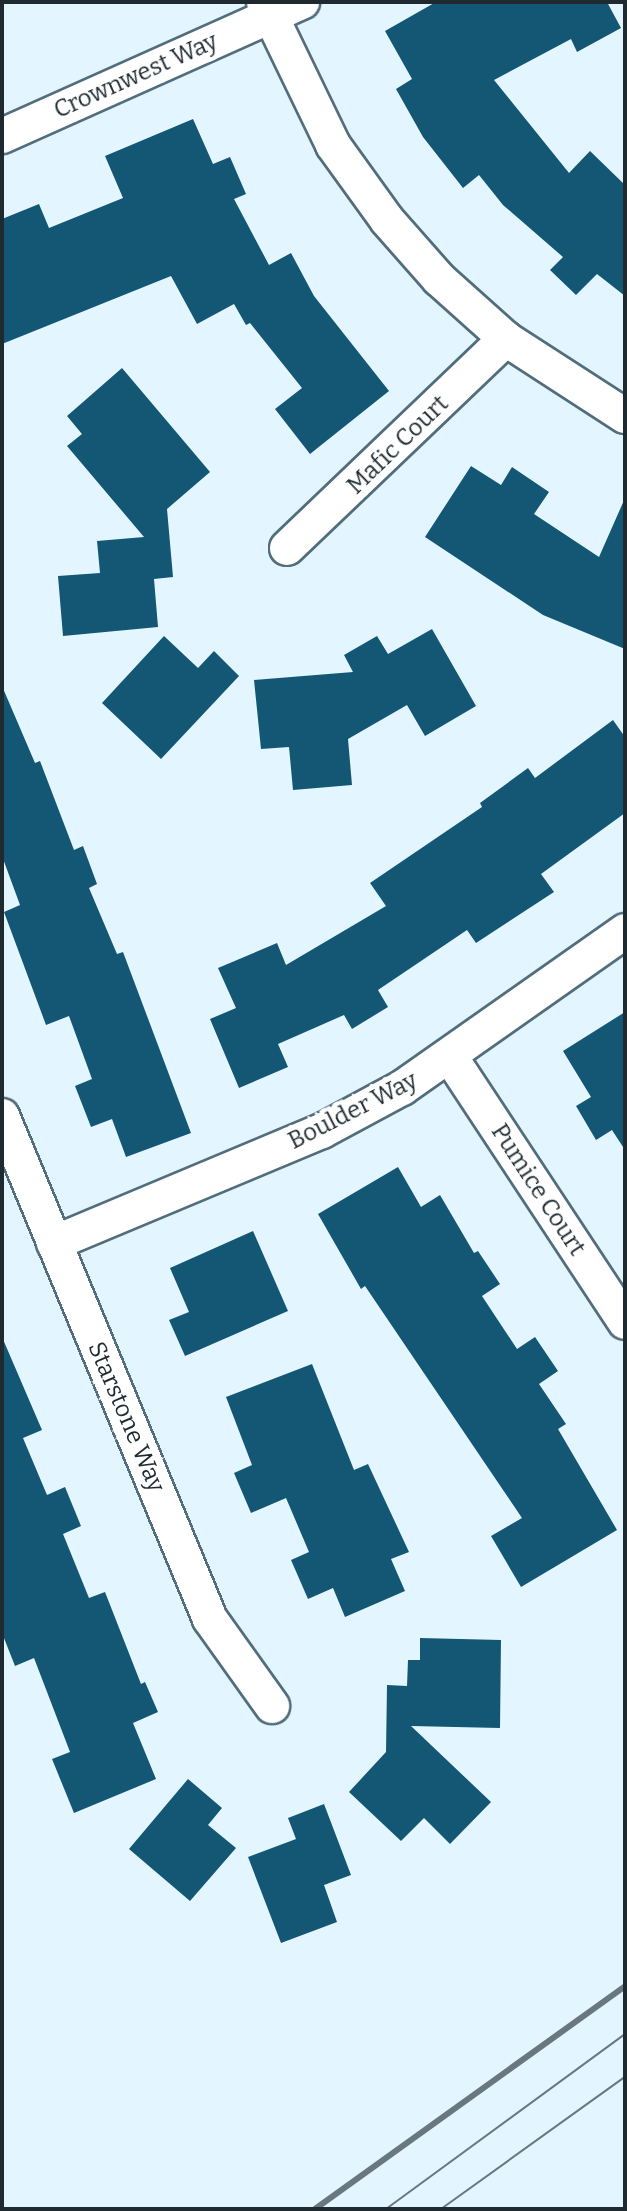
<!DOCTYPE html>
<html>
<head>
<meta charset="utf-8">
<style>
	body { margin:0 }
	#map { position:relative; width:627px; height:2211px; overflow:hidden; background:#e3f5ff; font-family:Bitter,serif }
	div>[style] { position:absolute }
	.building>* { inset:0; background:#135775 }
	.roads { filter:drop-shadow(2px 0 #526d7c) drop-shadow(-2px 0 #526d7c) drop-shadow(0 2px #526d7c) drop-shadow(0 -2px #526d7c) }
	.minor>* { height:34px; margin:-17px; padding:0 17px; transform-origin:17px; border-radius:17px; background:#fff }
	.tram>* { height:2px; margin:-1px; padding:0 1px; transform-origin:1px; border-radius:1px; background:#69777f }
	.rail>* { height:6px; margin:-3px; padding:0 3px; transform-origin:3px; border-radius:3px; background:#69777f }
	span { translate:-50% -50%; white-space:nowrap; text-align:center; line-height:1.15; -webkit-text-stroke:8px #fff; paint-order:stroke }
	.street-label { font-size:24px; color:#1e2a30 }
	.frame { position:absolute; inset:0; border:4px solid #1e2a30; pointer-events:none }
</style>
</head>
<body>
<div id="map">
	<div class="building">
		<div style="clip-path:polygon(436px 2px,607px 2px,621px 28px,577px 52px,571px 39px,494px 80px,569px 173px,590px 151px,625px 185px,625px 296px,597px 274px,576px 295px,550px 270px,563px 257px,503px 205px,479px 175px,463px 188px,423px 137px,396px 89px,412px 79px,385px 31px)"></div>
		<div style="clip-path:polygon(193px 119px,213px 164px,230px 157px,246px 194px,234px 199px,269px 265px,291px 253px,314px 296px,389px 391px,310px 454px,275px 409px,302px 388px,250px 323px,246px 325px,234px 304px,197px 324px,171px 276px,2px 344px,2px 219px,39px 204px,49px 228px,123px 198px,105px 156px)"></div>
		<div style="clip-path:polygon(122px 368px,210px 472px,167px 509px,173px 577px,154px 579px,158px 627px,63px 636px,58px 576px,100px 573px,97px 541px,144px 537px,67px 446px,82px 434px,67px 416px)"></div>
		<div style="clip-path:polygon(471px 466px,501px 485px,512px 467px,549px 492px,534px 514px,599px 557px,625px 498px,625px 649px,543px 615px,425px 537px)"></div>
		<div style="clip-path:polygon(432px 629px,476px 706px,425px 736px,407px 705px,348px 739px,352px 785px,293px 790px,289px 747px,261px 749px,254px 680px,353px 672px,344px 655px,377px 636px,388px 654px)"></div>
		<div style="clip-path:polygon(164px 636px,198px 668px,214px 651px,239px 676px,161px 759px,102px 703px)"></div>
		<div style="clip-path:polygon(2px 686px,35px 763px,40px 761px,74px 850px,83px 846px,97px 884px,89px 888px,117px 954px,123px 952px,191px 1133px,126px 1157px,112px 1119px,91px 1127px,75px 1086px,92px 1079px,69px 1016px,46px 1025px,4px 912px,20px 905px,2px 856px)"></div>
		<div style="clip-path:polygon(613px 720px,625px 737px,625px 813px,541px 874px,554px 892px,476px 943px,467px 930px,378px 990px,388px 1007px,352px 1029px,344px 1015px,278px 1044px,288px 1067px,239px 1088px,210px 1019px,236px 1008px,218px 968px,277px 943px,286px 965px,386px 906px,370px 883px,482px 807px,480px 803px,528px 768px,535px 778px)"></div>
		<div style="clip-path:polygon(625px 1012px,625px 1150px,612px 1130px,596px 1140px,576px 1106px,591px 1097px,563px 1051px)"></div>
		<div style="clip-path:polygon(398px 1167px,421px 1207px,440px 1195px,474px 1253px,478px 1251px,500px 1284px,482px 1296px,517px 1349px,535px 1337px,558px 1371px,539px 1384px,566px 1424px,558px 1429px,617px 1530px,521px 1587px,491px 1536px,522px 1518px,365px 1286px,361px 1289px,318px 1214px)"></div>
		<div style="clip-path:polygon(253px 1231px,288px 1311px,185px 1356px,169px 1320px,189px 1312px,170px 1268px)"></div>
		<div style="clip-path:polygon(2px 1337px,42px 1430px,23px 1438px,47px 1495px,65px 1487px,81px 1526px,63px 1534px,89px 1598px,105px 1592px,141px 1684px,145px 1682px,158px 1712px,133px 1723px,156px 1779px,74px 1813px,52px 1759px,70px 1752px,34px 1658px,15px 1666px,2px 1633px)"></div>
		<div style="clip-path:polygon(312px 1364px,354px 1470px,368px 1464px,409px 1552px,391px 1559px,405px 1591px,345px 1617px,333px 1588px,308px 1599px,291px 1560px,309px 1552px,286px 1498px,251px 1513px,234px 1473px,252px 1465px,226px 1397px)"></div>
		<div style="clip-path:polygon(420px 1638px,501px 1640px,500px 1728px,411px 1726px,491px 1802px,450px 1844px,424px 1818px,401px 1841px,349px 1792px,386px 1752px,387px 1685px,407px 1686px,408px 1660px,420px 1660px)"></div>
		<div style="clip-path:polygon(188px 1779px,222px 1808px,208px 1825px,236px 1848px,190px 1901px,129px 1849px)"></div>
		<div style="clip-path:polygon(324px 1804px,351px 1875px,324px 1885px,337px 1922px,281px 1943px,248px 1857px,296px 1839px,288px 1818px)"></div>
	</div>
	<div class="roads">
		<div class="minor">
			<div style="left:264px;top:2px;width:159px;rotate:64.2deg"></div>
			<div style="left:333px;top:145px;width:92px;rotate:54.2deg"></div>
			<div style="left:387px;top:220px;width:79px;rotate:48.6deg"></div>
			<div style="left:439px;top:279px;width:90px;rotate:41.8deg"></div>
			<div style="left:506px;top:339px;width:142px;rotate:32.9deg"></div>
			<div style="left:2px;top:136px;width:329px;rotate:-24.1deg"></div>
			<div style="left:287px;top:548px;width:303px;rotate:-43.7deg"></div>
			<div style="left:451px;top:1058px;width:316px;rotate:56.6deg"></div>
			<div style="left:2px;top:1116px;width:544px;rotate:67.53deg"></div>
			<div style="left:210px;top:1619px;width:107px;rotate:54.5deg"></div>
			<div style="left:54px;top:1243px;width:290px;rotate:-22.7deg"></div>
			<div style="left:322px;top:1131px;width:91px;rotate:-28.3deg"></div>
			<div style="left:402px;top:1088px;width:273px;rotate:-35.1deg"></div>
		</div>
	</div>
	<div class="tram">
		<div style="left:386px;top:2209px;width:296px;rotate:-36.2deg"></div>
		<div style="left:441px;top:2209px;width:226px;rotate:-35.7deg"></div>
	</div>
	<div class="rail">
		<div style="left:315px;top:2209px;width:382px;rotate:-35.7deg"></div>
	</div>
	<div class="street-label">
		<span style="left:136px;top:76px;rotate:-24deg">Crownwest Way</span>
		<span style="left:398px;top:445px;rotate:-44deg">Mafic Court</span>
		<span style="left:353px;top:1111px;rotate:-27deg">Boulder Way</span>
		<span style="left:538px;top:1190px;rotate:57deg">Pumice Court</span>
		<span style="left:126px;top:1417px;rotate:67deg">Starstone Way</span>
	</div>
	<div class="frame"></div>
</div>
</body>
</html>
